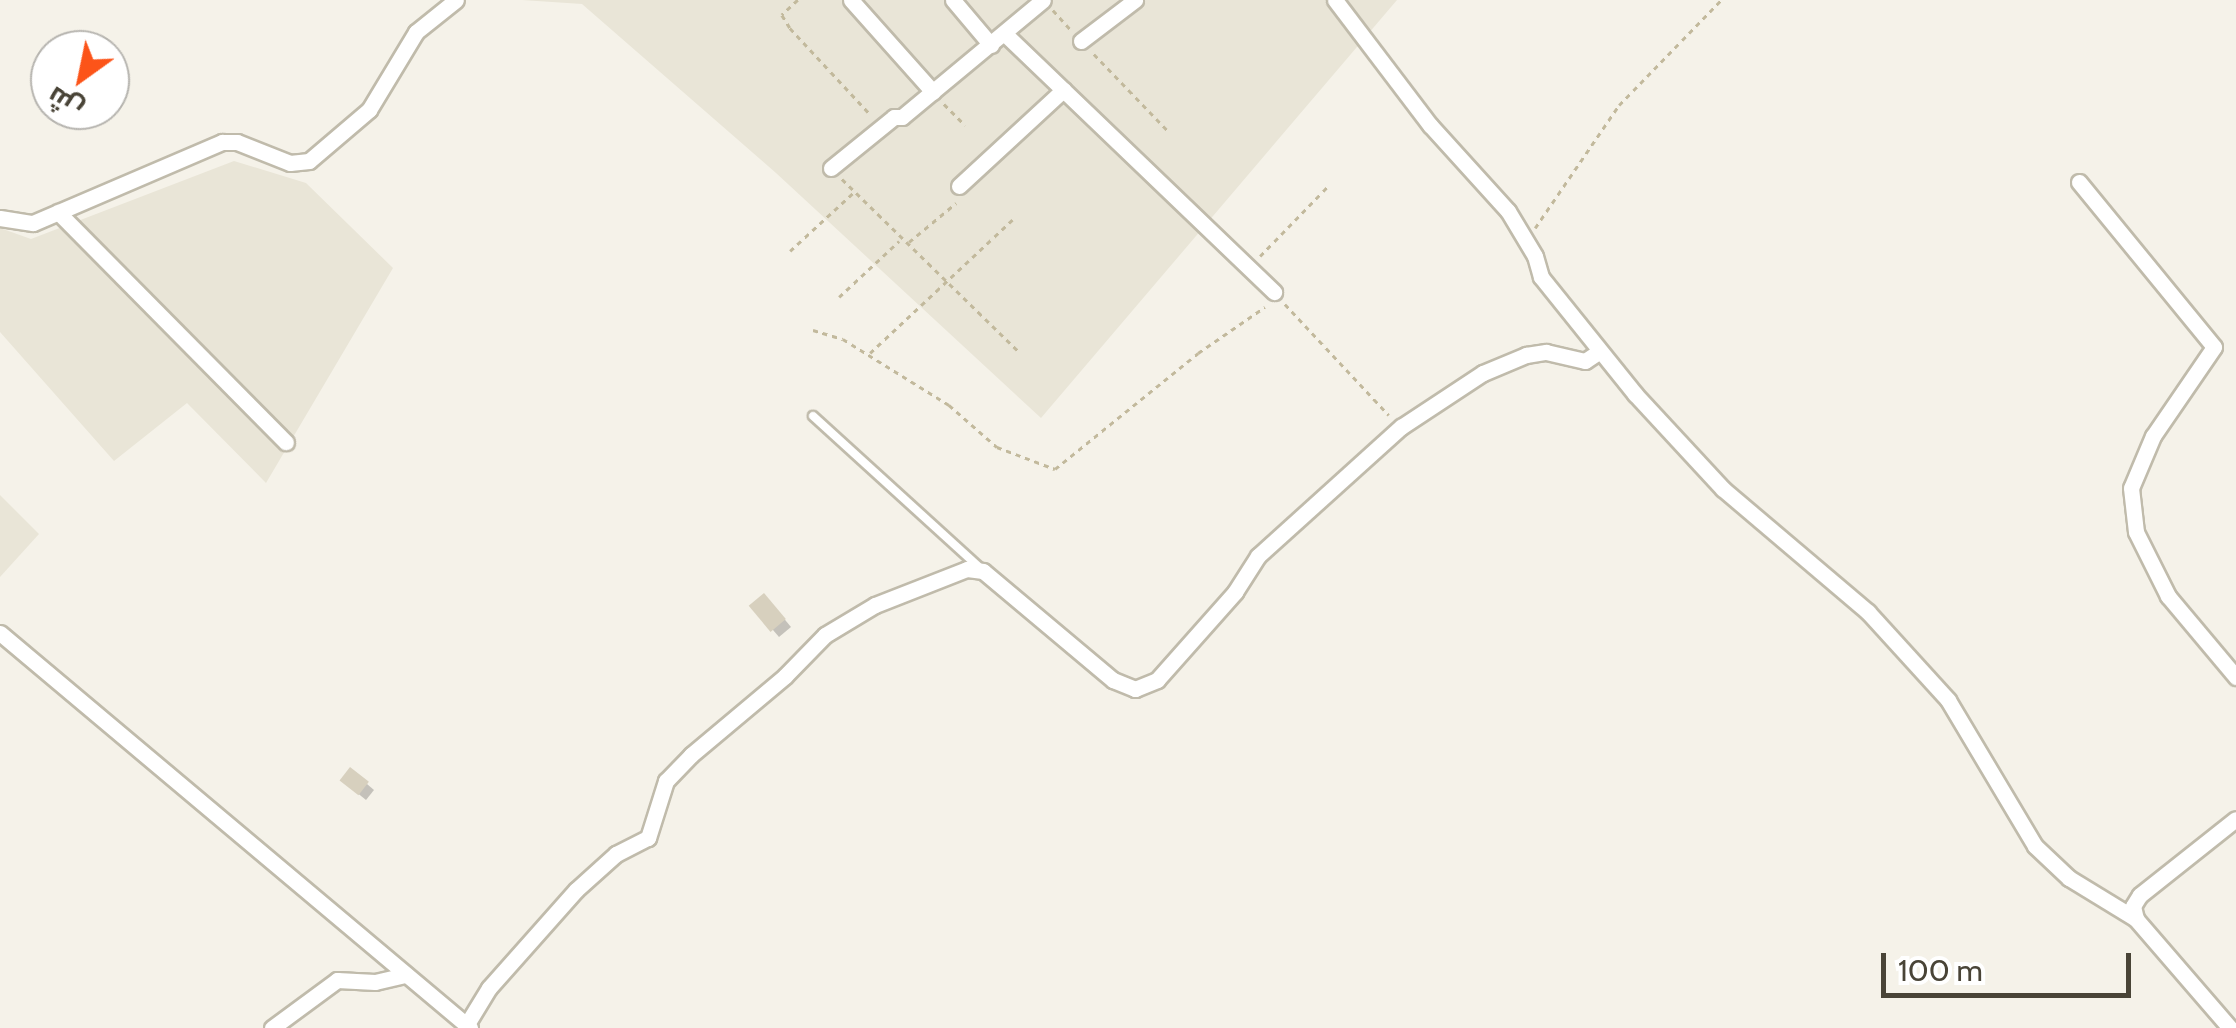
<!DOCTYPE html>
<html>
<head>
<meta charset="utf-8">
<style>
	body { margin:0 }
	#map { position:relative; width:2236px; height:1028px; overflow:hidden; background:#f5f2e9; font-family:Cabin,Cairo,sans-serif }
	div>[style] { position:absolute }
	.residential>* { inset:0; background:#e9e5d7 }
	.shadow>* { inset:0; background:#0003 }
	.building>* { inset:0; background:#d7d0be; transform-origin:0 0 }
	.path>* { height:2.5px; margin-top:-1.25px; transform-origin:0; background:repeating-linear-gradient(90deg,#c2b99c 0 5px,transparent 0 10px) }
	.roads { filter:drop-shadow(2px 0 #c0bbab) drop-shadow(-2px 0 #c0bbab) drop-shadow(0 2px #c0bbab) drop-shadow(0 -2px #c0bbab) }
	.lane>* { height:8px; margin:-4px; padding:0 4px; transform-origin:4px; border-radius:4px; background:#fff }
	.street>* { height:15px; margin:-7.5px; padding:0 7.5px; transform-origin:7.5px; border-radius:7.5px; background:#fff }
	span { translate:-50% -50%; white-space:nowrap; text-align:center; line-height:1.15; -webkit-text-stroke:8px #fff; paint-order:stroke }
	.north { position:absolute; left:30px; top:30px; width:100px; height:100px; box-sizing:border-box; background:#fff; border:2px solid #b6b4af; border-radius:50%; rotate:213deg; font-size:28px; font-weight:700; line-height:40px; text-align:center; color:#494437 }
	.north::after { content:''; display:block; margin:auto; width:35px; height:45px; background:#fc5419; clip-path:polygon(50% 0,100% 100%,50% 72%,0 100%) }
	.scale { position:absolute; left:1881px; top:953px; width:250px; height:45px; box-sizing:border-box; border:5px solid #494437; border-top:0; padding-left:12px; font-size:30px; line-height:35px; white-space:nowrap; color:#494437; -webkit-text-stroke:8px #fff; paint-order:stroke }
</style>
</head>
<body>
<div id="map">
	<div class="residential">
		<div style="clip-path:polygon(522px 0,1397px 0,1041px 418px,776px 173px,582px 4px)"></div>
		<div style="clip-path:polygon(234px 161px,306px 183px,393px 268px,266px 483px,187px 403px,114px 461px,0 332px,0 228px,31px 239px)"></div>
		<div style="clip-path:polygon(0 495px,39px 534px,0 577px)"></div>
	</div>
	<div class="shadow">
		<div style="clip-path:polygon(771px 603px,791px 627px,779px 637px,773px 630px)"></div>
		<div style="clip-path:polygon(367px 784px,374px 790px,366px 800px,350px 787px)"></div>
	</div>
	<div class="building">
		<div style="left:764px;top:593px;width:34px;height:20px;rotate:50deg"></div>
		<div style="left:350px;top:767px;width:24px;height:17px;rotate:38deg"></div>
	</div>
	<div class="path">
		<div style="left:798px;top:0;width:22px;rotate:137deg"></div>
		<div style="left:782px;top:15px;width:15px;rotate:58deg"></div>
		<div style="left:790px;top:28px;width:116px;rotate:47.1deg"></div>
		<div style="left:1053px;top:10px;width:27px;rotate:48deg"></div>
		<div style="left:1094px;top:54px;width:107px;rotate:46.1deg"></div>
		<div style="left:944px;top:104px;width:30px;rotate:45deg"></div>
		<div style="left:842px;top:179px;width:248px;rotate:44.3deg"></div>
		<div style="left:1535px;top:228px;width:149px;rotate:-55.7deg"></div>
		<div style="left:1619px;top:105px;width:146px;rotate:-45.8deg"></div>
		<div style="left:909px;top:242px;width:61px;rotate:-39.7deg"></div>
		<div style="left:790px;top:251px;width:86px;rotate:-42.6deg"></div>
		<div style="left:1260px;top:256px;width:99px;rotate:-45.8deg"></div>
		<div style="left:839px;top:297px;width:82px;rotate:-43deg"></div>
		<div style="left:1285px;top:304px;width:152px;rotate:46.9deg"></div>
		<div style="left:813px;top:330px;width:31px;rotate:17deg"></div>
		<div style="left:843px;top:339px;width:125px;rotate:31.9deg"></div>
		<div style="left:949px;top:405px;width:64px;rotate:41.2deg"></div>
		<div style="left:997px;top:447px;width:62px;rotate:20.8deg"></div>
		<div style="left:1055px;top:469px;width:184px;rotate:-39deg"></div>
		<div style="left:1198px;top:353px;width:81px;rotate:-34.5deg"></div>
		<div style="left:870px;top:353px;width:195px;rotate:-43.1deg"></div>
	</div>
	<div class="roads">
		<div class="lane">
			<div style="left:813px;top:416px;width:226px;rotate:42.3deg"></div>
		</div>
		<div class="street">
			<div style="left:851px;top:0;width:123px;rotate:48.3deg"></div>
			<div style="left:953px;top:0;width:59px;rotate:49.8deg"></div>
			<div style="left:1335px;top:0;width:157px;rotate:52.8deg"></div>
			<div style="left:1430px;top:125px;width:116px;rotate:47.8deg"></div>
			<div style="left:1508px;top:211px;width:52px;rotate:59deg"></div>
			<div style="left:1535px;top:256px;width:22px;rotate:74deg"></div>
			<div style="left:1541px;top:277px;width:150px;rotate:51.2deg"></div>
			<div style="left:1635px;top:394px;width:129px;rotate:47.2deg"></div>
			<div style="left:1723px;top:489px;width:190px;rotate:40.3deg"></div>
			<div style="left:1868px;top:612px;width:119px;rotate:47.7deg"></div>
			<div style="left:1948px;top:700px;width:170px;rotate:59.2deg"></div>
			<div style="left:2035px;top:846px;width:47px;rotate:43.3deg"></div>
			<div style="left:2069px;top:878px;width:79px;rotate:31.5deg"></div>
			<div style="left:1005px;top:34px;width:373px;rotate:43.8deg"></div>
			<div style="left:1081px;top:41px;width:68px;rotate:-37.2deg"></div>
			<div style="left:831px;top:168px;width:81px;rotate:-39deg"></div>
			<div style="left:894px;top:117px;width:8px"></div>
			<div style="left:902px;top:117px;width:183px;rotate:-39.7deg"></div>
			<div style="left:2079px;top:182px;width:213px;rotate:50.7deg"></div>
			<div style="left:2214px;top:347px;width:108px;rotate:124.4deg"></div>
			<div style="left:2153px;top:436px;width:56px;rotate:112.9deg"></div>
			<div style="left:2131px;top:488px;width:44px;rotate:83.5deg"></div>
			<div style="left:2136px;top:532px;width:72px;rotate:63.4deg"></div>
			<div style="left:2168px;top:596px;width:106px;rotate:50deg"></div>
			<div style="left:959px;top:186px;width:142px;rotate:-42.7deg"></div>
			<div style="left:58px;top:212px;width:324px;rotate:45.3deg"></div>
			<div style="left:0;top:218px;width:33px;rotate:9deg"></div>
			<div style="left:33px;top:223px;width:206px;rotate:-23.2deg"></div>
			<div style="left:222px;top:142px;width:15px"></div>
			<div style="left:237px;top:142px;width:57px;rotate:21.6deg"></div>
			<div style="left:290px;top:163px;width:19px;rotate:-6deg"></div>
			<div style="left:309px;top:161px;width:79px;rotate:-40.4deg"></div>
			<div style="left:369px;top:110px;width:91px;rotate:-58.9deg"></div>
			<div style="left:416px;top:32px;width:51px;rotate:-38.7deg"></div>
			<div style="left:0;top:633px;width:614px;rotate:40.04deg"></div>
			<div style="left:467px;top:1024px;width:42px;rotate:-58.6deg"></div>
			<div style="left:489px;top:988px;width:131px;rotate:-48.4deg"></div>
			<div style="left:576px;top:890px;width:54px;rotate:-42deg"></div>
			<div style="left:616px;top:854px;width:36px;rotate:-27deg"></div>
			<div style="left:648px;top:838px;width:60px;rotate:-72.5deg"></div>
			<div style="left:666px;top:781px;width:36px;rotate:-46deg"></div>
			<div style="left:691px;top:755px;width:123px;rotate:-40deg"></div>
			<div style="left:785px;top:676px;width:57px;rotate:-45.7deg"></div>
			<div style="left:825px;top:635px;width:58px;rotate:-31deg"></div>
			<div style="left:875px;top:605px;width:99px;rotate:-21.4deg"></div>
			<div style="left:967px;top:569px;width:16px;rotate:7deg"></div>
			<div style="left:983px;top:571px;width:170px;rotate:40deg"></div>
			<div style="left:1113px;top:680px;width:24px;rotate:22deg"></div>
			<div style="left:1135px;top:689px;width:24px;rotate:-22deg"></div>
			<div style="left:1157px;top:680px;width:118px;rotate:-48.4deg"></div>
			<div style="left:1235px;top:592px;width:43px;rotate:-57.4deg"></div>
			<div style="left:1258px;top:556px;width:193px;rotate:-42.1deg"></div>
			<div style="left:1401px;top:427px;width:98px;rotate:-33.4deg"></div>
			<div style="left:1483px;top:373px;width:47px;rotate:-22.7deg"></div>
			<div style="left:1526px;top:355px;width:20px;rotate:-9deg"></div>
			<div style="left:1546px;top:352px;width:40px;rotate:13deg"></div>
			<div style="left:1585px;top:361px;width:18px;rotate:-34deg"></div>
			<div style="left:272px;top:1028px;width:81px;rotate:-36.4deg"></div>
			<div style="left:337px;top:980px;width:38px;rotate:3deg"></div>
			<div style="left:375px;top:982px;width:32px;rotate:-13deg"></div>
			<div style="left:2230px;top:1028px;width:144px;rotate:-130.8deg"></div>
			<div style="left:2136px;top:919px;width:13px;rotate:-103deg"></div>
			<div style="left:2133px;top:906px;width:13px;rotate:-58deg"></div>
			<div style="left:2140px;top:895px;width:122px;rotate:-38.4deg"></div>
		</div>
	</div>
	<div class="north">ش</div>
	<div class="scale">100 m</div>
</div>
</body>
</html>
